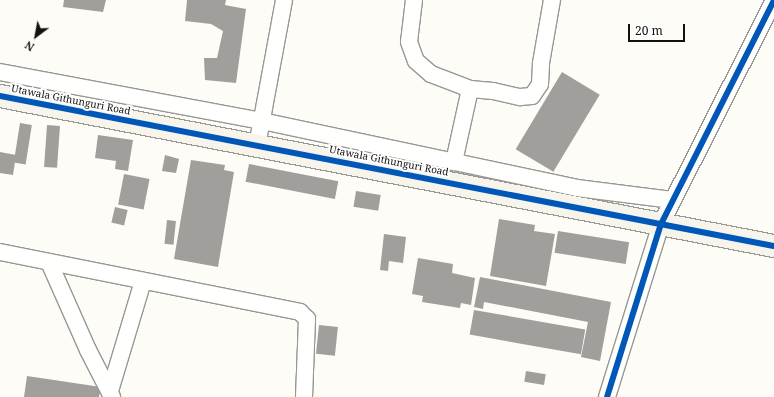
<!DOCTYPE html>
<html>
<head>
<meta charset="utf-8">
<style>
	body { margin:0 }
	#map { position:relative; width:774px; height:397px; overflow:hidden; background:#fdfcf7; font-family:"Noto Serif",serif }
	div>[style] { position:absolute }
	.building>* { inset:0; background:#a19f9c; transform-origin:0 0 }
	.roads { filter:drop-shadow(1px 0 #979795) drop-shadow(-1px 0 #979795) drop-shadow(0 1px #979795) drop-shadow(0 -1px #979795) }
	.street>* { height:16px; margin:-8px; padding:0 8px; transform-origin:8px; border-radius:8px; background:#fffffe }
	.secondary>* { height:22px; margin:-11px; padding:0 11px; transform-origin:11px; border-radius:11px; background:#f6f4eb }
	.cycleway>* { height:6px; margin:-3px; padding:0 3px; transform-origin:3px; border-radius:3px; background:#0057b8 }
	span { translate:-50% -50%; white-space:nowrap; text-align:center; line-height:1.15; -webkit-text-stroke:4px #fff; paint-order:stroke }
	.street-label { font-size:10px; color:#111 }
	.north { position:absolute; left:16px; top:16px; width:40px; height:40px; -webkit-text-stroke:3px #fff; paint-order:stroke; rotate:212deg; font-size:11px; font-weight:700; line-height:16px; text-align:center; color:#111 }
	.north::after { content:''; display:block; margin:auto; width:14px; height:18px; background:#111; clip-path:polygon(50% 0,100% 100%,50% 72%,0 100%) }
	.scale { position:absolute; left:628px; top:24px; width:57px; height:18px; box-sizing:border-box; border:2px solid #111; border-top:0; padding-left:5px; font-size:12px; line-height:14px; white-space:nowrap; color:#111; -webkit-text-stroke:3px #fff; paint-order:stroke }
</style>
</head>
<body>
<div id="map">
	<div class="building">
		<div style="clip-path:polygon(64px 0,106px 0,103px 12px,63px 7px)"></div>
		<div style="clip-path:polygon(187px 0,226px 0,225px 5px,246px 9px,236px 83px,205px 80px,204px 58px,217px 58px,223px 31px,211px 24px,185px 21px)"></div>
		<div style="left:562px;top:72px;width:44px;height:90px;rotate:31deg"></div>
		<div style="left:20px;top:123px;width:12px;height:40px;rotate:9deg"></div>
		<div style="left:47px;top:125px;width:13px;height:42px;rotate:4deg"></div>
		<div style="clip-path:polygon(98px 135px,133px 140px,128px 171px,115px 169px,116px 161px,95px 158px)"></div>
		<div style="clip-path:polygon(0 152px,16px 155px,13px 175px,0 173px)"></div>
		<div style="clip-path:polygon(165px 155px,179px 159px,176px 173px,162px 171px)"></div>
		<div style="clip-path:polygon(191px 160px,225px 165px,224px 170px,234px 172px,218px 267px,174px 259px)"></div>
		<div style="left:249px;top:164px;width:91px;height:18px;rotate:11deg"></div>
		<div style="left:124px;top:174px;width:26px;height:31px;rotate:11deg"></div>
		<div style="left:356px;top:191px;width:25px;height:16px;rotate:9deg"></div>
		<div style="left:115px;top:207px;width:13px;height:16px;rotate:13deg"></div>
		<div style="clip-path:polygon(499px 219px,535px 225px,534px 231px,555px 234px,546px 286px,490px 276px)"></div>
		<div style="left:167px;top:220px;width:9px;height:24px;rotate:6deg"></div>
		<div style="left:558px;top:231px;width:72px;height:22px;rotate:9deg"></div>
		<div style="clip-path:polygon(384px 234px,406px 237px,403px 263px,389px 261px,388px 271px,380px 270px)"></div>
		<div style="clip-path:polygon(418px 258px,453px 264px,452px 273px,475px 278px,471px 305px,461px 303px,460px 308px,422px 302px,423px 296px,412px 294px)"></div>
		<div style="clip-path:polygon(480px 277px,611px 302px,600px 361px,581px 357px,588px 322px,484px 302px,483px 309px,474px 307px)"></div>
		<div style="left:474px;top:310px;width:113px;height:25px;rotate:10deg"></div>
		<div style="left:319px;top:325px;width:19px;height:29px;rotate:6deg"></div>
		<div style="left:526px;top:371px;width:20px;height:11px;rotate:9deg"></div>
		<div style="clip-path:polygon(27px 376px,101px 387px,99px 397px,24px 397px)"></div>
	</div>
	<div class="roads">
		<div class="street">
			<div style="left:414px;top:0;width:42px;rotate:96.8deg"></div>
			<div style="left:409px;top:42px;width:20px;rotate:70deg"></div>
			<div style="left:416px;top:61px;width:20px;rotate:41deg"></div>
			<div style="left:431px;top:74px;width:42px;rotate:21deg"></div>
			<div style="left:470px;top:89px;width:75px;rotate:102.4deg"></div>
			<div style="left:0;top:72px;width:267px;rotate:10.6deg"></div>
			<div style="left:262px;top:121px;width:322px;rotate:12deg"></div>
			<div style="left:577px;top:188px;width:96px;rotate:7.2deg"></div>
			<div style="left:470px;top:89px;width:23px;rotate:5deg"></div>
			<div style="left:493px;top:91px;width:28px;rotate:13deg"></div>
			<div style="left:520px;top:97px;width:12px;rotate:-5deg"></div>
			<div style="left:532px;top:96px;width:14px;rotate:-56deg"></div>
			<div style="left:540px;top:84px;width:21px;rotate:-87deg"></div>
			<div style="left:541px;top:63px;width:64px;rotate:-80.1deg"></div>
			<div style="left:257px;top:146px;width:148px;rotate:-79.5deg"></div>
			<div style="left:0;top:252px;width:306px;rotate:11.3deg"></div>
			<div style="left:300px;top:312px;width:10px;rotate:45deg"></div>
			<div style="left:307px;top:319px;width:78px;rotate:92.2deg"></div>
			<div style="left:49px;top:262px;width:96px;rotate:66.1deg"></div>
			<div style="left:88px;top:350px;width:53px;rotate:62.9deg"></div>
			<div style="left:110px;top:391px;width:115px;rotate:-73.3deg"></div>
			<div style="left:607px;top:397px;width:181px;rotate:-72.7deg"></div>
			<div style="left:661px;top:224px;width:251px;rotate:-63.2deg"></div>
		</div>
		<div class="secondary">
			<div style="left:0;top:96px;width:788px;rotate:10.97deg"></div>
		</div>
	</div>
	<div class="cycleway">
		<div style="left:0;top:96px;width:788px;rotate:10.97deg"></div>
		<div style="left:607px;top:397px;width:181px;rotate:-72.7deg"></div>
		<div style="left:661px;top:224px;width:251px;rotate:-63.2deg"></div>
	</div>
	<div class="street-label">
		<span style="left:71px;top:100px;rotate:11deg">Utawala Githunguri Road</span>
		<span style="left:389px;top:161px;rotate:11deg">Utawala Githunguri Road</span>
	</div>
	<div class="north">N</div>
	<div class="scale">20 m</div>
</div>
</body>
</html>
